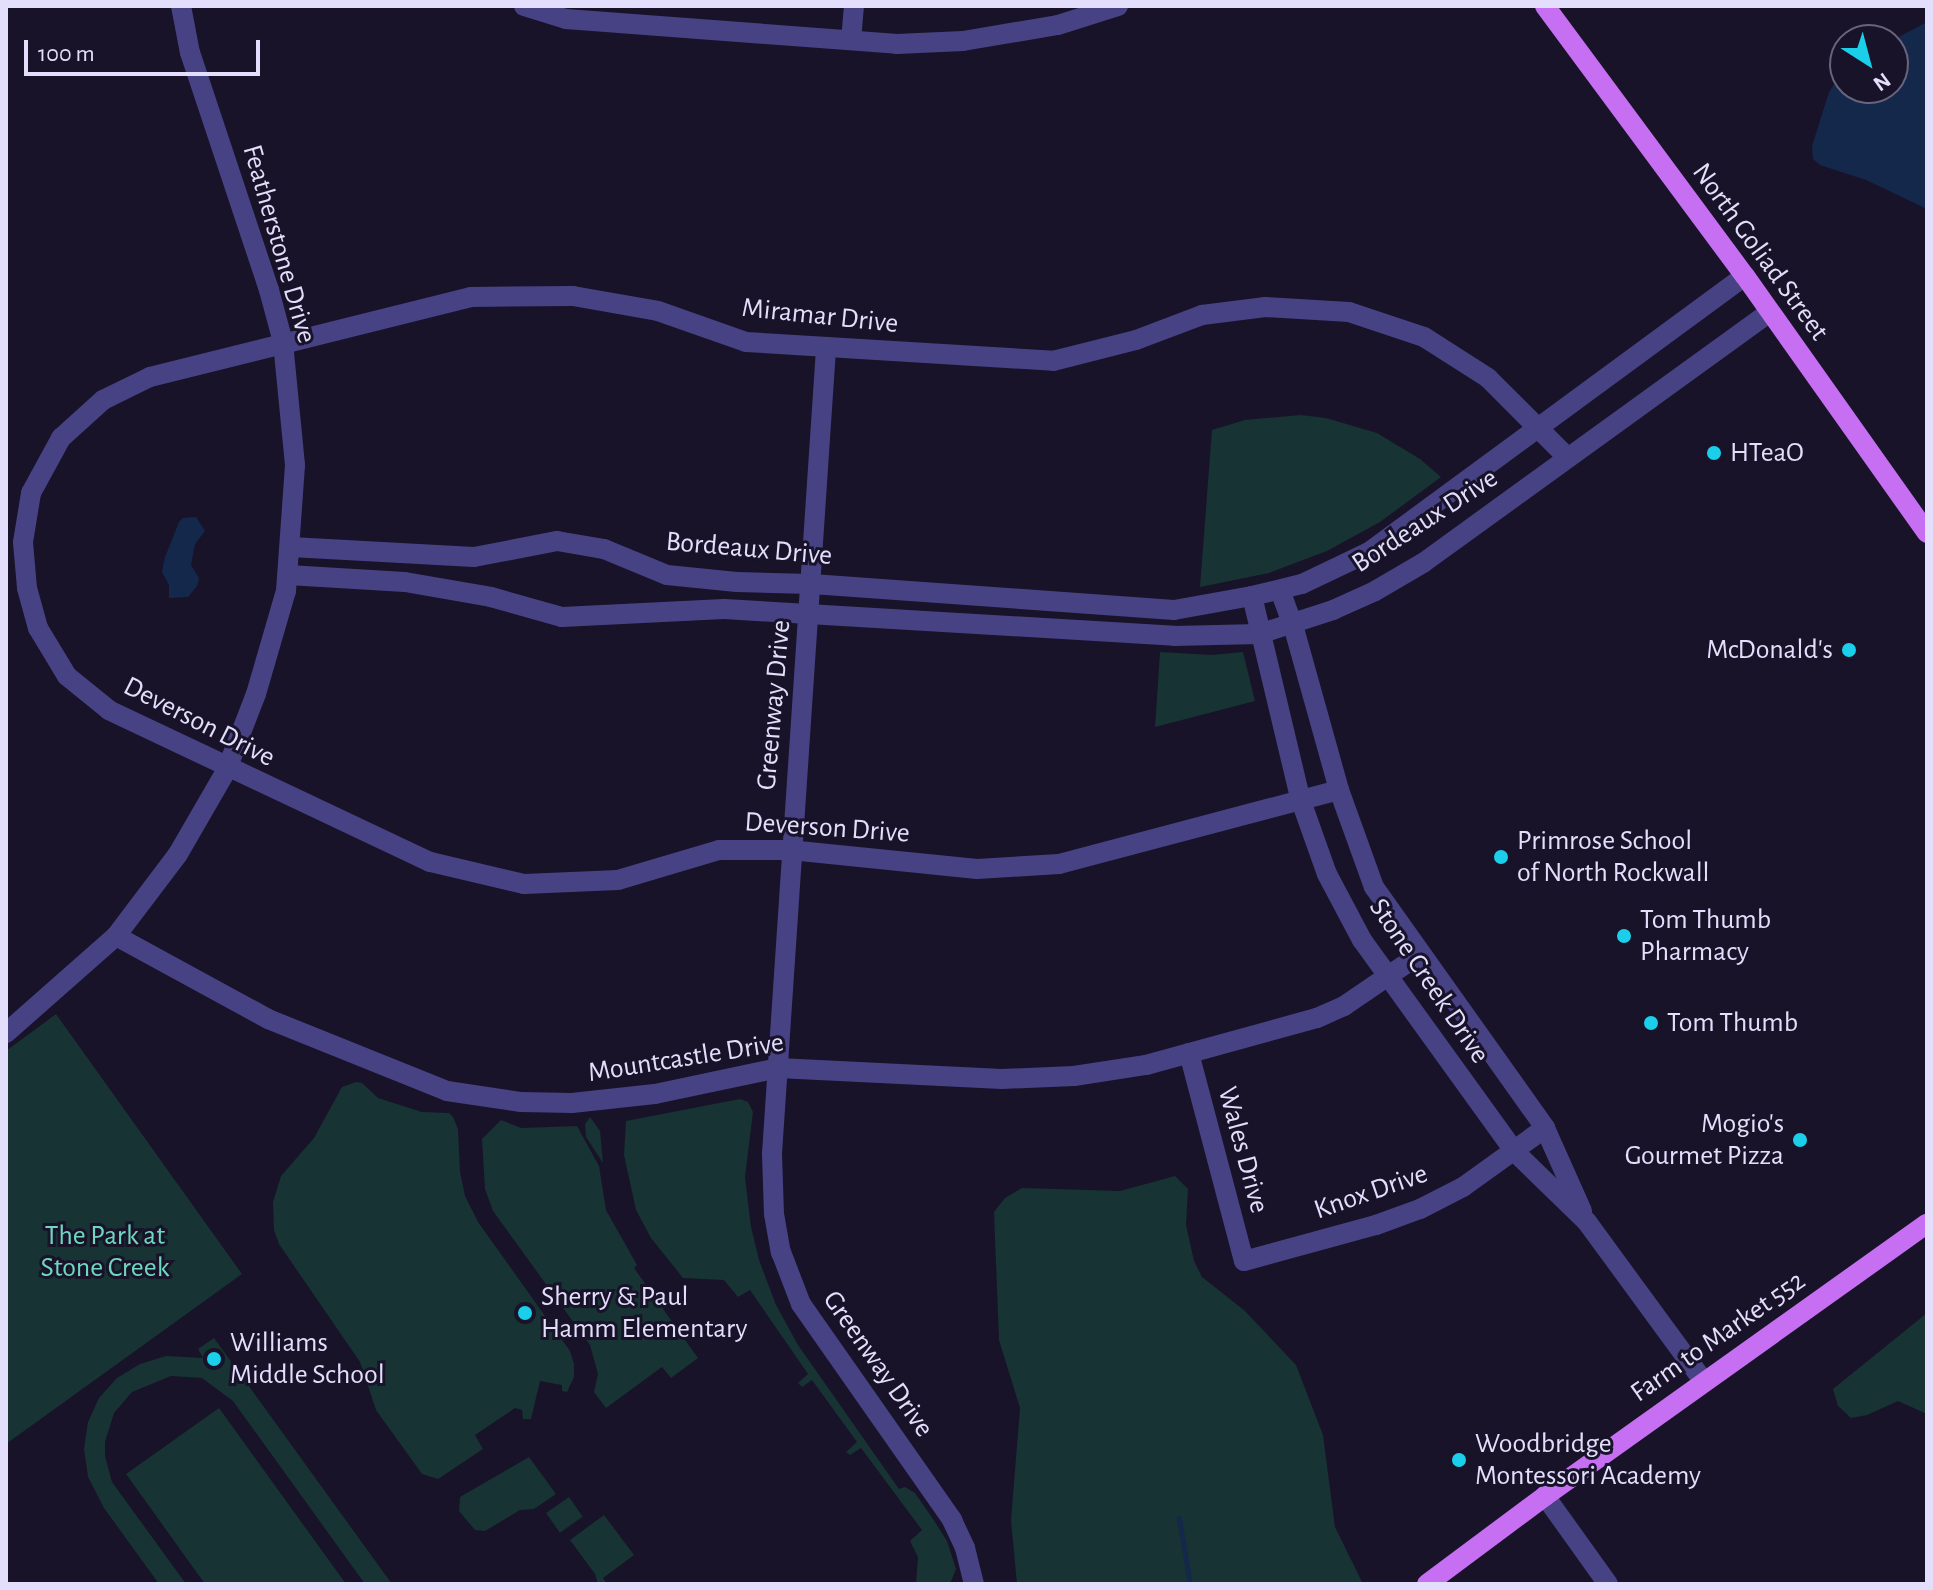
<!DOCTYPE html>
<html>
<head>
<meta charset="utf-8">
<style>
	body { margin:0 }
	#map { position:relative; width:1933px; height:1590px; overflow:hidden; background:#181329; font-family:"Alegreya Sans",sans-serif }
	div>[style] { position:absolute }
	.green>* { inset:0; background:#173333; transform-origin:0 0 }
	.water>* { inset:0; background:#14284c }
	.stream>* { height:5px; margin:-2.5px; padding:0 2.5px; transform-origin:2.5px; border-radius:2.5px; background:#14284c }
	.minor>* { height:20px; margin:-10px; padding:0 10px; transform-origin:10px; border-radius:10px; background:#474284 }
	.major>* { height:20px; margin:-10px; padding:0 10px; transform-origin:10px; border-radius:10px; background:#c66ff2 }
	.dots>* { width:22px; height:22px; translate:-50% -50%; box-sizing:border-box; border:4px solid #181329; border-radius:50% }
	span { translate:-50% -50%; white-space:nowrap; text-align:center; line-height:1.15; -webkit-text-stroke:6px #181329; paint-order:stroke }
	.street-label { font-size:28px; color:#e3defc }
	.poi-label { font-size:28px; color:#e3defc }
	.left { translate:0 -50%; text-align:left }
	.right { translate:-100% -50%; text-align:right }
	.park-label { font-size:28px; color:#6fd7c1 }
	.frame { position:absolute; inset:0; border:8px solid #e3defc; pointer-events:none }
	.north { position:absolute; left:1829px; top:24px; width:80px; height:80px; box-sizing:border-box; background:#181329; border:2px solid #69647d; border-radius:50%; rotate:144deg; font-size:22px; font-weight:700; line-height:32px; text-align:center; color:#e3defc }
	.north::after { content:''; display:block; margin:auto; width:28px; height:36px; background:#1bcfeb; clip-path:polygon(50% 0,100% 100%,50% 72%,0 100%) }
	.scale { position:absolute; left:24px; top:40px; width:236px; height:36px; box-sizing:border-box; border:4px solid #e3defc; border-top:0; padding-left:10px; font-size:24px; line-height:28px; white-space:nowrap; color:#e3defc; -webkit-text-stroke:6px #181329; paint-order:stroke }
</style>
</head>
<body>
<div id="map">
	<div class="green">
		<div style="clip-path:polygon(1301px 415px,1326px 418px,1377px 433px,1420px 459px,1441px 477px,1380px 522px,1327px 551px,1269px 573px,1200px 587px,1212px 430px,1245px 420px)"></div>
		<div style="clip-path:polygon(1160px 652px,1212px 655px,1243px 652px,1255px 701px,1155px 727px)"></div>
		<div style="clip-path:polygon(56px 1014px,242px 1274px,6px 1444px,6px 1051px)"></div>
		<div style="clip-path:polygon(356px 1082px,362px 1083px,378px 1098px,422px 1112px,449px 1113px,453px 1117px,458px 1129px,460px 1172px,465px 1196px,478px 1222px,570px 1351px,574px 1364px,574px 1377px,567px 1392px,562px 1391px,562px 1385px,540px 1381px,531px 1419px,523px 1419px,522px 1410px,515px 1408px,475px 1435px,483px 1449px,438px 1479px,422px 1474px,376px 1410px,360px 1362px,279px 1244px,274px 1230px,273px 1202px,281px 1176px,314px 1138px,342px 1087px)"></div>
		<div style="clip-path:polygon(740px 1099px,748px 1102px,753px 1112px,745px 1177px,751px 1227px,759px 1260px,776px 1305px,798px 1345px,899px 1489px,905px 1487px,915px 1493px,933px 1519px,947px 1541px,956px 1569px,950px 1584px,916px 1584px,918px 1557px,910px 1541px,922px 1530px,861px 1448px,850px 1455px,846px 1452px,857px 1442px,812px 1380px,802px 1387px,798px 1383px,808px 1374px,750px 1290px,738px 1297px,724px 1280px,683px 1278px,651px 1238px,636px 1210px,624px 1155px,626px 1121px)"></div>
		<div style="clip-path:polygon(590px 1117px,600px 1131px,603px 1163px,586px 1137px,585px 1124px)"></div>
		<div style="clip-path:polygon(501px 1120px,521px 1128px,577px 1126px,599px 1166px,606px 1210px,637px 1265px,634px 1268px,698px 1358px,671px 1378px,662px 1367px,606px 1408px,594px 1392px,598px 1374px,590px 1345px,493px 1211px,485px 1189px,482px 1139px)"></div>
		<div style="clip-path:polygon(1175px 1176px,1188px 1189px,1186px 1225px,1194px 1261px,1202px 1277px,1245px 1311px,1296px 1365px,1323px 1435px,1335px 1527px,1363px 1584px,1017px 1584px,1011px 1520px,1020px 1408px,999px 1340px,994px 1212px,1005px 1198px,1022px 1188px,1120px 1191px)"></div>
		<div style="clip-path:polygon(1927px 1313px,1927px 1414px,1898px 1401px,1867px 1415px,1851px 1418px,1838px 1406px,1833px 1389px)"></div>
		<div style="clip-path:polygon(214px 1338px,392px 1584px,365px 1584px,233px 1401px,202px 1378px,171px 1376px,132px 1392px,114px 1413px,105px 1442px,105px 1456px,112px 1482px,186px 1584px,159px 1584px,104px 1508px,88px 1477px,84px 1449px,88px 1422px,99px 1398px,117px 1378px,140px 1364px,166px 1356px,203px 1358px,198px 1349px)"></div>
		<div style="clip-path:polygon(219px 1408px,346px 1584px,205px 1584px,126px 1474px)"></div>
		<div style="clip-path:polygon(529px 1457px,556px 1494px,534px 1509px,520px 1510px,485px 1531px,475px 1530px,459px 1511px,460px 1497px)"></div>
		<div style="left:569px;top:1497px;width:24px;height:28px;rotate:55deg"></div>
		<div style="clip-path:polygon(604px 1515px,634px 1555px,603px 1578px,607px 1584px,598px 1584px,595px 1574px,570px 1540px)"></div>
	</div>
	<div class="water">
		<div style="clip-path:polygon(1927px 22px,1927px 209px,1866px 180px,1820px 165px,1813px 159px,1812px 146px,1829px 92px,1845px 69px,1845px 88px,1893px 88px,1893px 40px)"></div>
		<div style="clip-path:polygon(196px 517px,205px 531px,195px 544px,191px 565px,199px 578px,197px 586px,188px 597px,169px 598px,169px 585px,162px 572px,165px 557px,179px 522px,183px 518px)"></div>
	</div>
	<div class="stream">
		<div style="left:1179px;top:1518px;width:67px;rotate:80.5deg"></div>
	</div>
	<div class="minor">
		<div style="left:524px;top:6px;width:44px;rotate:17.2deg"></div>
		<div style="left:566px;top:19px;width:332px;rotate:4.3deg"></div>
		<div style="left:897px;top:44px;width:66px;rotate:-2.6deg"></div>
		<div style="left:963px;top:41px;width:96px;rotate:-9.6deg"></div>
		<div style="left:1058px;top:25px;width:63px;rotate:-17.6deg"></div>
		<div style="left:851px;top:40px;width:34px;rotate:-85deg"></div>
		<div style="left:826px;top:349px;width:807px;rotate:93.84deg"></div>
		<div style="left:772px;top:1154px;width:60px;rotate:88.1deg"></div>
		<div style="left:774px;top:1214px;width:39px;rotate:80deg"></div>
		<div style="left:781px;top:1252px;width:56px;rotate:69deg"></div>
		<div style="left:801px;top:1304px;width:264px;rotate:55deg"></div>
		<div style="left:952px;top:1520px;width:31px;rotate:65deg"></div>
		<div style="left:965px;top:1548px;width:37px;rotate:76deg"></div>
		<div style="left:291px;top:547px;width:183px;rotate:3.1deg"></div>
		<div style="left:474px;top:557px;width:85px;rotate:-10.9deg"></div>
		<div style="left:557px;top:541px;width:48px;rotate:9.7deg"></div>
		<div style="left:604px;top:549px;width:68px;rotate:22.4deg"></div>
		<div style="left:667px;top:575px;width:70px;rotate:5.7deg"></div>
		<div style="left:737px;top:582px;width:75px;rotate:1.5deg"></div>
		<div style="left:812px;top:584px;width:363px;rotate:4.1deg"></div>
		<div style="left:1174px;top:610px;width:79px;rotate:-10.2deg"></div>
		<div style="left:1252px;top:596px;width:51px;rotate:-13.5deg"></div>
		<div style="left:1302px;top:584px;width:74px;rotate:-25.5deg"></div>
		<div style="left:1369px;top:552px;width:466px;rotate:-36.3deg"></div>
		<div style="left:288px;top:575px;width:117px;rotate:3.4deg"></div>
		<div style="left:405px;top:582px;width:87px;rotate:9.9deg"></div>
		<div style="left:491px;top:597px;width:74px;rotate:15.7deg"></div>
		<div style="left:562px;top:617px;width:162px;rotate:-2.8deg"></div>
		<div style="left:724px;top:609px;width:451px;rotate:3.4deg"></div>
		<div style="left:1174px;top:636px;width:85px;rotate:-1.3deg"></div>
		<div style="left:1259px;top:634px;width:78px;rotate:-18deg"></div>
		<div style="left:1333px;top:610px;width:46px;rotate:-24.3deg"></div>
		<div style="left:1375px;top:591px;width:56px;rotate:-30.3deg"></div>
		<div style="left:1423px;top:563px;width:428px;rotate:-35.9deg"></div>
		<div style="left:1280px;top:590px;width:37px;rotate:70deg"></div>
		<div style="left:1293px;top:625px;width:171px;rotate:74.4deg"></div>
		<div style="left:1339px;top:790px;width:103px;rotate:70.2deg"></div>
		<div style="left:1374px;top:887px;width:296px;rotate:54.6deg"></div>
		<div style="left:1545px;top:1128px;width:91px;rotate:66deg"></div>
		<div style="left:1252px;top:596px;width:211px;rotate:76.6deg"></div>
		<div style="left:1301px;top:801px;width:77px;rotate:70.4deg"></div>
		<div style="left:1327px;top:874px;width:75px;rotate:62.1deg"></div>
		<div style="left:1362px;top:940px;width:260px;rotate:54.2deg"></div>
		<div style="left:1514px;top:1151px;width:102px;rotate:44.2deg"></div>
		<div style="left:1587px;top:1222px;width:198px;rotate:53.8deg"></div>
		<div style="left:1339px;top:790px;width:290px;rotate:165.2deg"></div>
		<div style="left:1059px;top:864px;width:82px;rotate:176.5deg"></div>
		<div style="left:977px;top:869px;width:187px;rotate:-174.2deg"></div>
		<div style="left:791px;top:850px;width:72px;rotate:180deg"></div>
		<div style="left:719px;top:850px;width:105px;rotate:163.5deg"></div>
		<div style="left:618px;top:880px;width:94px;rotate:177.6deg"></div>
		<div style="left:524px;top:884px;width:97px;rotate:-166.8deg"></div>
		<div style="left:430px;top:862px;width:355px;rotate:-154.7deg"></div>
		<div style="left:109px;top:710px;width:54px;rotate:-141deg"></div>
		<div style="left:67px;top:676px;width:56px;rotate:-121.1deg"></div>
		<div style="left:38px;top:628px;width:41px;rotate:-105.4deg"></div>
		<div style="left:27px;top:588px;width:46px;rotate:-95deg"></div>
		<div style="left:23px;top:542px;width:50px;rotate:-80.7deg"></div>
		<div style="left:31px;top:493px;width:63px;rotate:-61.4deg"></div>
		<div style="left:61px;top:438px;width:57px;rotate:-42.1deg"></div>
		<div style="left:103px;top:400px;width:52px;rotate:-26.1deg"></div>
		<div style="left:150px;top:377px;width:331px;rotate:-14deg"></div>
		<div style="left:471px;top:297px;width:102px;rotate:-0.6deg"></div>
		<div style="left:573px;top:296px;width:86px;rotate:10deg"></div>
		<div style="left:658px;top:311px;width:93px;rotate:19.4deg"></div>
		<div style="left:746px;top:342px;width:308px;rotate:3.5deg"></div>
		<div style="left:1053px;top:361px;width:86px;rotate:-14.2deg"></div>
		<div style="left:1136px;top:340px;width:71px;rotate:-20.7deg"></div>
		<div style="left:1202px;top:315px;width:64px;rotate:-7.2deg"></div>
		<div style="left:1265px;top:307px;width:84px;rotate:3.4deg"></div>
		<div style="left:1349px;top:312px;width:79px;rotate:18.4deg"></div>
		<div style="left:1424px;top:337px;width:76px;rotate:32.6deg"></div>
		<div style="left:1488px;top:378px;width:113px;rotate:45deg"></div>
		<div style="left:116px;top:936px;width:173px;rotate:28.6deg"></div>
		<div style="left:268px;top:1019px;width:193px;rotate:21.9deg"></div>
		<div style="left:447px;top:1091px;width:75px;rotate:8.5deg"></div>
		<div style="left:521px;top:1102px;width:51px;rotate:1.1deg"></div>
		<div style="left:572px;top:1103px;width:83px;rotate:-6.2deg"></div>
		<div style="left:655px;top:1094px;width:126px;rotate:-11.9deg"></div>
		<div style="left:778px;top:1068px;width:224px;rotate:2.8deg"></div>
		<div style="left:1002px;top:1079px;width:72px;rotate:-2.4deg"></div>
		<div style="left:1074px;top:1076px;width:73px;rotate:-8.7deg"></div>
		<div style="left:1146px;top:1065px;width:177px;rotate:-15.4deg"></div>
		<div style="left:1317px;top:1018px;width:30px;rotate:-24deg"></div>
		<div style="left:1344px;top:1006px;width:91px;rotate:-34.2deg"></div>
		<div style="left:6px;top:1033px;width:147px;rotate:-41.4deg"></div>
		<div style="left:116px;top:936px;width:103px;rotate:-52.9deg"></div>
		<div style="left:178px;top:854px;width:98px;rotate:-60deg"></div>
		<div style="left:227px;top:769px;width:80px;rotate:-68.9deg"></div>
		<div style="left:256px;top:694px;width:107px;rotate:-73.8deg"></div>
		<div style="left:286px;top:591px;width:126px;rotate:-85.9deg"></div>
		<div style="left:295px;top:465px;width:124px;rotate:-95.6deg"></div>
		<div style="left:283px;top:342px;width:54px;rotate:-105.1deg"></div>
		<div style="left:269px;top:290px;width:250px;rotate:-108.4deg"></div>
		<div style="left:190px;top:53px;width:48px;rotate:-100.8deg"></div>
		<div style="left:1189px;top:1053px;width:215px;rotate:75.2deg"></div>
		<div style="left:1244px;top:1261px;width:137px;rotate:-15.3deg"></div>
		<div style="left:1376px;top:1225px;width:47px;rotate:-20deg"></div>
		<div style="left:1420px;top:1209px;width:48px;rotate:-27.1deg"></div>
		<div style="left:1463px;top:1187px;width:101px;rotate:-35.7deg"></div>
		<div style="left:1545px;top:1496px;width:108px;rotate:54.4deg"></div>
	</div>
	<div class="major">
		<div style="left:1545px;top:6px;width:336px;rotate:53.5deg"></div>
		<div style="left:1745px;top:276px;width:315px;rotate:54.7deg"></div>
		<div style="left:1427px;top:1584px;width:147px;rotate:-36.7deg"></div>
		<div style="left:1545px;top:1496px;width:469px;rotate:-35.5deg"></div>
	</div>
	<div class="dots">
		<div style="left:1714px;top:453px;background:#1bcfeb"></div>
		<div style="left:1849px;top:650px;background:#1bcfeb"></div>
		<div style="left:1501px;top:857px;background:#1bcfeb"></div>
		<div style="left:1624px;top:936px;background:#1bcfeb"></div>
		<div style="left:1651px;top:1023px;background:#1bcfeb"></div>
		<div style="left:1800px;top:1140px;background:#1bcfeb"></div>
		<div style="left:525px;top:1313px;background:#1bcfeb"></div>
		<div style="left:214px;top:1359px;background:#1bcfeb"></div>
		<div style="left:1459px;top:1460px;background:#1bcfeb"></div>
	</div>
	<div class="street-label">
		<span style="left:279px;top:244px;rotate:74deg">Featherstone Drive</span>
		<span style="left:1760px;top:252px;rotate:54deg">North Goliad Street</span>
		<span style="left:820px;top:316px;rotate:6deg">Miramar Drive</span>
		<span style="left:1425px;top:521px;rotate:-33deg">Bordeaux Drive</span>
		<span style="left:749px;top:549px;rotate:5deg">Bordeaux Drive</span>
		<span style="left:774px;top:705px;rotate:-85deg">Greenway Drive</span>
		<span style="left:199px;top:722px;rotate:27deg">Deverson Drive</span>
		<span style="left:827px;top:828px;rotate:4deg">Deverson Drive</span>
		<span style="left:1429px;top:981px;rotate:56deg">Stone Creek Drive</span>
		<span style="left:686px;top:1058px;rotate:-9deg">Mountcastle Drive</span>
		<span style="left:1243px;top:1150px;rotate:75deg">Wales Drive</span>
		<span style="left:1371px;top:1192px;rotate:-19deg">Knox Drive</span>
		<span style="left:1718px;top:1337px;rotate:-35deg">Farm to Market 552</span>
		<span style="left:878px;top:1364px;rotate:55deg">Greenway Drive</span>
	</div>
	<div class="poi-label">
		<span class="left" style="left:1730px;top:453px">HTeaO</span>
		<span class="right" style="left:1833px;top:650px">McDonald's</span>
		<span class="left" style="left:1517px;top:857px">Primrose School<br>of North Rockwall</span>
		<span class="left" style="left:1640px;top:936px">Tom Thumb<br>Pharmacy</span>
		<span class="left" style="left:1667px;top:1023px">Tom Thumb</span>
		<span class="right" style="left:1784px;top:1140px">Mogio's<br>Gourmet Pizza</span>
		<span class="left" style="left:541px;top:1313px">Sherry &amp; Paul<br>Hamm Elementary</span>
		<span class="left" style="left:230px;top:1359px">Williams<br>Middle School</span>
		<span class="left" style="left:1475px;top:1460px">Woodbridge<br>Montessori Academy</span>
	</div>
	<div class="park-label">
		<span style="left:105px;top:1252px">The Park at<br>Stone Creek</span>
	</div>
	<div class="frame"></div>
	<div class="north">N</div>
	<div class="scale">100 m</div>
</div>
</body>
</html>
